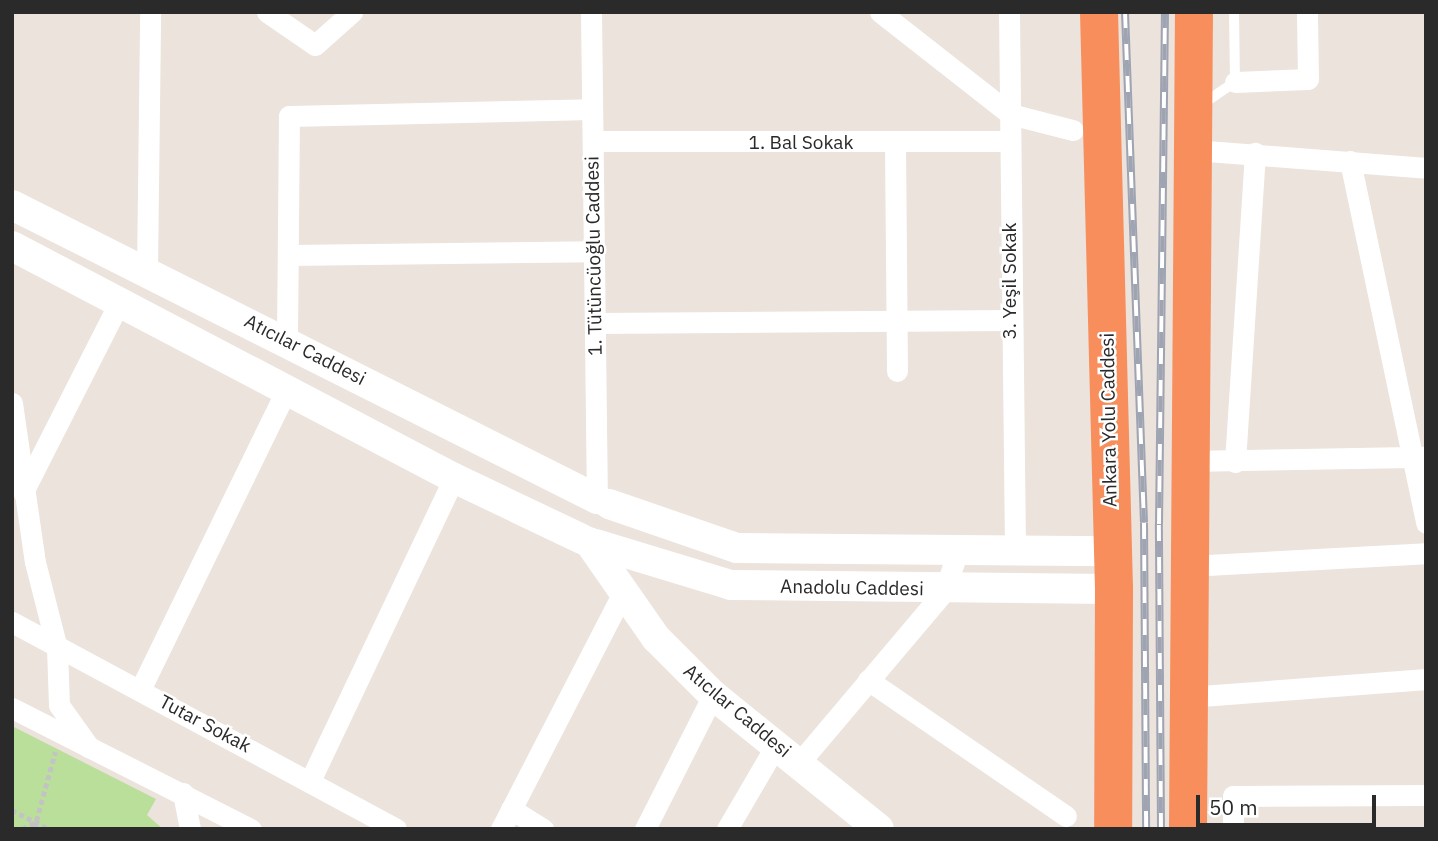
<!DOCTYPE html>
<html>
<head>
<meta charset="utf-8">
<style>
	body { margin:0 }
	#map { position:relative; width:1438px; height:841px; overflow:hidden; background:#ebe3dc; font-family:"IBM Plex Sans",sans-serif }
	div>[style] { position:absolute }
	.green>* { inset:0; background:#badf9b }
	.path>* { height:4.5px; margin-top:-2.25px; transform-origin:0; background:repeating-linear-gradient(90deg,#c3c3c3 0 5px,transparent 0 8.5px) }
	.lane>* { height:10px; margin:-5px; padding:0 5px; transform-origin:5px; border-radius:5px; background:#fff }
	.street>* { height:21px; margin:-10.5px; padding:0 10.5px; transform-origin:10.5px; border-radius:10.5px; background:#fff }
	.secondary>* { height:30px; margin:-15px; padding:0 15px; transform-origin:15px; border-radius:15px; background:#fff }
	.highway>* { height:38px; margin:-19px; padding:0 19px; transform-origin:19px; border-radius:19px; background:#f78e5c }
	.rail>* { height:8px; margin-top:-4px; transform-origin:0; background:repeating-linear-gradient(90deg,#fff 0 16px,#9fa4b3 0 32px); box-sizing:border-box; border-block:2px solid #9fa4b3 }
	span { translate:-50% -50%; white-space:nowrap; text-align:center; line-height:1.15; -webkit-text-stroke:5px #fff; paint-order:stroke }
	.street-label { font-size:19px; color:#2a2a2a }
	.frame { position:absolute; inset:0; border:14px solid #2a2a2a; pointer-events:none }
	.scale { position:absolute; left:1196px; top:795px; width:180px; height:32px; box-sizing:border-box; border:4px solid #2a2a2a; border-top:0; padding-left:9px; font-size:21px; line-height:24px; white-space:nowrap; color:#2a2a2a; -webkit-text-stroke:5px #fff; paint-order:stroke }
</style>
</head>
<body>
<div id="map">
	<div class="green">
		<div style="clip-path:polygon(12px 726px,156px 799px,147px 815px,163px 829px,12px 829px)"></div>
	</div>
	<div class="path">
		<div style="left:12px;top:810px;width:42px;rotate:27.2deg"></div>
		<div style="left:22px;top:829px;width:16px;rotate:-27deg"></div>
		<div style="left:34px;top:829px;width:80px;rotate:-74.7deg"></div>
	</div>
	<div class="lane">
		<div style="left:1201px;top:105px;width:41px;rotate:-34.1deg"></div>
		<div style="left:1235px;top:82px;width:70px;rotate:-90.8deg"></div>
	</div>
	<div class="street">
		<div style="left:267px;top:12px;width:58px;rotate:34.5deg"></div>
		<div style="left:315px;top:45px;width:50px;rotate:-41.7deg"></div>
		<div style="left:591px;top:12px;width:487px;rotate:89.3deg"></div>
		<div style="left:880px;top:12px;width:165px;rotate:38.1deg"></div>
		<div style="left:1010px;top:114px;width:65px;rotate:14.3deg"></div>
		<div style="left:1009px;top:12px;width:538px;rotate:89.36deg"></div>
		<div style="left:1235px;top:82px;width:73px;rotate:-2.4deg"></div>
		<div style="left:1308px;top:79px;width:67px;rotate:-90.9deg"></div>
		<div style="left:593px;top:141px;width:417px"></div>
		<div style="left:895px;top:143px;width:228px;rotate:89.5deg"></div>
		<div style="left:1194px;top:150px;width:233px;rotate:4.4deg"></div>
		<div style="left:1350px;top:161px;width:370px;rotate:78.1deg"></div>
		<div style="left:288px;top:255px;width:306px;rotate:-0.7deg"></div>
		<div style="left:147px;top:271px;width:259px;rotate:-89.3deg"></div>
		<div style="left:595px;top:323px;width:415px;rotate:-0.4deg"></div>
		<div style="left:287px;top:340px;width:224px;rotate:-89.5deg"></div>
		<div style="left:289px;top:116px;width:303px;rotate:-1.3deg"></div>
		<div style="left:12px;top:403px;width:161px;rotate:81.8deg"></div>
		<div style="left:35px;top:562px;width:89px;rotate:75.7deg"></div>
		<div style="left:57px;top:648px;width:57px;rotate:88deg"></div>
		<div style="left:59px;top:705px;width:52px;rotate:54.5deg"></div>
		<div style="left:1188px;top:461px;width:238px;rotate:-1deg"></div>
		<div style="left:1235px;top:462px;width:310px;rotate:-86.3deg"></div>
		<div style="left:23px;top:492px;width:212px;rotate:-63.1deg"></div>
		<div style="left:1189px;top:566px;width:237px;rotate:-3.1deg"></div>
		<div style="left:12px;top:622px;width:436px;rotate:28.3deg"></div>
		<div style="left:868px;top:680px;width:240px;rotate:34.5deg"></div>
		<div style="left:140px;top:690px;width:334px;rotate:-64deg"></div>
		<div style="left:1188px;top:697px;width:239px;rotate:-4.3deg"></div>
		<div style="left:12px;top:708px;width:268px;rotate:26.9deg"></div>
		<div style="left:799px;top:763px;width:226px;rotate:-49.8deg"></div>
		<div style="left:945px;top:590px;width:42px;rotate:-72deg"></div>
		<div style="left:310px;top:781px;width:335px;rotate:-64.6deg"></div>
		<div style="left:183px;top:793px;width:37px;rotate:79deg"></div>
		<div style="left:511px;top:809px;width:38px;rotate:32deg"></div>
		<div style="left:501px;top:829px;width:266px;rotate:-62.7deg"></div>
		<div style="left:645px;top:829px;width:150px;rotate:-63.1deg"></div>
		<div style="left:727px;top:829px;width:97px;rotate:-59.7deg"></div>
		<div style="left:1233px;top:829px;width:33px;rotate:-90deg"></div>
		<div style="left:1233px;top:796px;width:193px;rotate:-0.3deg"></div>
	</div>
	<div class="secondary">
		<div style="left:12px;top:205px;width:655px;rotate:26.68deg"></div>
		<div style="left:12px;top:246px;width:499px;rotate:27.7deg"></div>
		<div style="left:454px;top:478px;width:142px;rotate:25.5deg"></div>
		<div style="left:609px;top:504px;width:135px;rotate:19deg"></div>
		<div style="left:737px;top:548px;width:375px;rotate:0.5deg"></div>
		<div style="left:589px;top:542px;width:117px;rotate:55.1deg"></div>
		<div style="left:656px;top:638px;width:81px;rotate:45deg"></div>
		<div style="left:713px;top:695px;width:213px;rotate:38.9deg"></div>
		<div style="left:596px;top:544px;width:141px;rotate:16.9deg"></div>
		<div style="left:731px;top:585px;width:383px;rotate:0.6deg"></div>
	</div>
	<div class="highway">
		<div style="left:1099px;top:12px;width:577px;rotate:88.51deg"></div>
		<div style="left:1114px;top:589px;width:240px;rotate:90.2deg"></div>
		<div style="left:1188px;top:829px;width:817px;rotate:-89.58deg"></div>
	</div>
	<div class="rail">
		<div style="left:1125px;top:12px;width:511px;rotate:87.87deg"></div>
		<div style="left:1144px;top:523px;width:306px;rotate:89.6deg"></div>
		<div style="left:1161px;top:829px;width:305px;rotate:-90.4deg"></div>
		<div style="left:1159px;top:524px;width:512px;rotate:-89.33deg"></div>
	</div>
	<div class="street-label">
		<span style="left:801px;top:143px">1. Bal Sokak</span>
		<span style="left:594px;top:256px;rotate:-91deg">1. Tütüncüoğlu Caddesi</span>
		<span style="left:1010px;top:281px;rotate:-90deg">3. Yeşil Sokak</span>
		<span style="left:305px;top:350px;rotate:27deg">Atıcılar Caddesi</span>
		<span style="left:1109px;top:420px;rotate:-91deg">Ankara Yolu Caddesi</span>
		<span style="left:852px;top:588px;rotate:1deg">Anadolu Caddesi</span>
		<span style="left:737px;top:711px;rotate:40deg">Atıcılar Caddesi</span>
		<span style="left:205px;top:724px;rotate:28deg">Tutar Sokak</span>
	</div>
	<div class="frame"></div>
	<div class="scale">50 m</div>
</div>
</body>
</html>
